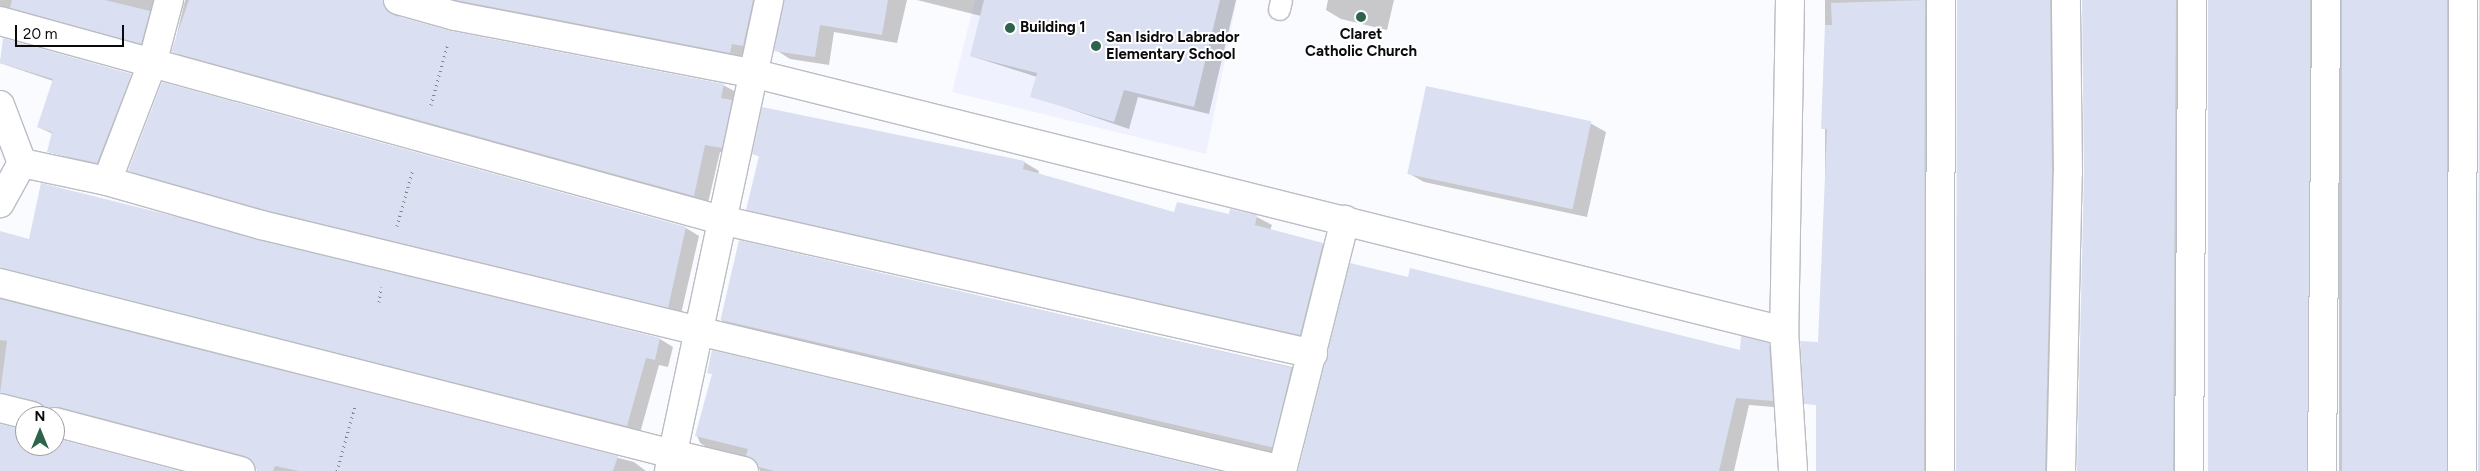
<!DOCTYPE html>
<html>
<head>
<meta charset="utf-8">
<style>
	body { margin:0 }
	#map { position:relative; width:2480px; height:471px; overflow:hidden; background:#fafbfe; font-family:Figtree,sans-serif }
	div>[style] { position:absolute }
	.built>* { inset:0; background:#eff2fe }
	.shadow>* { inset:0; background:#0003; transform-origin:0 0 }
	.building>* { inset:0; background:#dadff1; transform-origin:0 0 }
	.path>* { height:3px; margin-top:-1.5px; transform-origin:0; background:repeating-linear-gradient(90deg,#838487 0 1px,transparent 0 5px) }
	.roads { filter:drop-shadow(1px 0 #bbbdc4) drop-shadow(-1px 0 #bbbdc4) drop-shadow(0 1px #bbbdc4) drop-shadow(0 -1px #bbbdc4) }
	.service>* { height:21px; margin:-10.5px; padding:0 10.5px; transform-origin:10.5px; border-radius:10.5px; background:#fff }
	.pedestrian>* { height:28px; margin:-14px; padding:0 14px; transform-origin:14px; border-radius:14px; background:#fff }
	.minor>* { height:28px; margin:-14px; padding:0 14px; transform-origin:14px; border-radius:14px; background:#fff }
	.tertiary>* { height:28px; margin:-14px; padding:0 14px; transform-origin:14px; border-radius:14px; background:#fff }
	.dots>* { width:14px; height:14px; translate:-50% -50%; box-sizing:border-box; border:2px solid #fff; border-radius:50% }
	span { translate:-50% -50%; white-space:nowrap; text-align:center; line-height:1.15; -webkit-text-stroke:4px #fff; paint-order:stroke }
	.poi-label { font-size:15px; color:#0b0b0e; font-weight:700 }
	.left { translate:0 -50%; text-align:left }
	.north { position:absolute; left:15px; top:406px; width:50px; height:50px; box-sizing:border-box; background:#fff; border:1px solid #9d9d9f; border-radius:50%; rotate:0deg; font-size:14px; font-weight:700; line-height:20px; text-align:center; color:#0b0b0e }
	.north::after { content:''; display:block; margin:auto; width:18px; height:22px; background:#2c634a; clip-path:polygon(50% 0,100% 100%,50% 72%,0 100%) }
	.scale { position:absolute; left:15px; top:25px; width:109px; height:22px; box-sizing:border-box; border:2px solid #0b0b0e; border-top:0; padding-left:6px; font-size:15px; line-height:18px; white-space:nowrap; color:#0b0b0e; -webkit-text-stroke:4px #fff; paint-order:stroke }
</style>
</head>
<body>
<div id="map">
	<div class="built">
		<div style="clip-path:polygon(975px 0,1237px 0,1206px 154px,952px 92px)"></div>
	</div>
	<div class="shadow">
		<div style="clip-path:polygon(0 0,171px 0,156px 51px,0 16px)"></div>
		<div style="clip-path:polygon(185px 0,401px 0,397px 14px,402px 19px,451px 32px,723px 85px,738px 93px,736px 156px,720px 152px,708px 203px,187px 60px,173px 51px)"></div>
		<div style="clip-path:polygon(444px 0,771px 0,745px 60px)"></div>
		<div style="clip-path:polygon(785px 0,907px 0,897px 43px,834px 32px,829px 65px,790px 59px,776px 50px)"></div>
		<div style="clip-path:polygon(917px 0,1236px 0,1209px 114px,1138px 97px,1129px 129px,1032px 96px,1037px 77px,971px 56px,981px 16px)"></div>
		<div style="clip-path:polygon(1328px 0,1394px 0,1387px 30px,1341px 19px,1326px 10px)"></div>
		<div style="left:1825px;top:0;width:119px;height:471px"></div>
		<div style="left:1958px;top:0;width:111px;height:471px"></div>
		<div style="clip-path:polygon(2083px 0,2193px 0,2187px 471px,2078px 471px,2085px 173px)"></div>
		<div style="left:2209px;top:0;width:116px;height:471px"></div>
		<div style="clip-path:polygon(2339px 0,2448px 0,2457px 5px,2460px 471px,2339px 471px)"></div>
		<div style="clip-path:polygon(4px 40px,142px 81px,108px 168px,49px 152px,53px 134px,38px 127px,53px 81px,0 63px)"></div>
		<div style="clip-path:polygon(163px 83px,686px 228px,699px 236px,681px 314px,280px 217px,142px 178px,129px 170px)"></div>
		<div style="clip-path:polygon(1590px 123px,1606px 132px,1587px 217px,1424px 182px,1408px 173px)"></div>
		<div style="clip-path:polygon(754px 154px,1024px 162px,1039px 171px,1038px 175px,1175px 213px,1230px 216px,1231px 210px,1257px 217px,1272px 225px,1270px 230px,1322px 244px,1337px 252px,1315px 343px,762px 218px,748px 209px,760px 157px)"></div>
		<div style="clip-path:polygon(42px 185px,660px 339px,673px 347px,668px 367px,659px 365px,640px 433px,0 284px,0 240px,30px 240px)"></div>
		<div style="clip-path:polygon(740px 242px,1292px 367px,1305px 374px,1284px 458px,734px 327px,721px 320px)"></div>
		<div style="clip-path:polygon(0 297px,634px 462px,646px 471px,257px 471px,257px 466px,60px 416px,44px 406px,10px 400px,0 410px)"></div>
		<div style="clip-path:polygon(1769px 345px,1782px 353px,1786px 408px,1749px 405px,1734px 471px,1299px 471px)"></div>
		<div style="clip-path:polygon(697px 435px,1217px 471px,760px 471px,757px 462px,713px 451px,700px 443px)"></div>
	</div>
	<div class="building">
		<div style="clip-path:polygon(12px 0,105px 0,150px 11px,141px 44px,10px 8px)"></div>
		<div style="clip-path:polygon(189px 0,383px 0,393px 15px,451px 31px,724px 84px,721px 98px,732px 100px,722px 148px,705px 145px,694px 196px,171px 52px)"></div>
		<div style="clip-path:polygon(456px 0,753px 0,743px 46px,732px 44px,730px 53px)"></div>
		<div style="clip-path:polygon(784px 0,888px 0,882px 35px,820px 25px,815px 57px,774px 51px)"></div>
		<div style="clip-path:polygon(984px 0,1220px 0,1194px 107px,1124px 90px,1114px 122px,1030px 97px,1037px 73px,970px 56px)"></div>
		<div style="clip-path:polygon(1925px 0,1924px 471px,1816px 471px,1816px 405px,1804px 404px,1800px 341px,1818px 342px,1827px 129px,1821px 129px,1825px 25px,1832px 25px,1831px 3px)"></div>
		<div style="clip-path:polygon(1957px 0,2050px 0,2052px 173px,2045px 471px,1956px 471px)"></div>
		<div style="clip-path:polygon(2082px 0,2176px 0,2173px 471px,2077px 471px,2084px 173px)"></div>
		<div style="left:2208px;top:0;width:102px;height:471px"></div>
		<div style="left:2342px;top:0;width:105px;height:471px"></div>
		<div style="clip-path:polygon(2479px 0,2480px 0,2480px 471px,2478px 471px)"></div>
		<div style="clip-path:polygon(3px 38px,132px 74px,97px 163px,47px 152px,52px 132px,37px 127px,53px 79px,0 63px)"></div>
		<div style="clip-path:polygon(162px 82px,686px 227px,668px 308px,265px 210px,128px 171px)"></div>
		<div style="left:1426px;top:86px;width:169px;height:90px;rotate:12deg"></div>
		<div style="clip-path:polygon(762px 107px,1025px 161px,1023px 169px,1174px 212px,1177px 202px,1229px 214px,1230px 209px,1257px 215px,1255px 225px,1323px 243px,1300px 335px,746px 210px,759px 156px,752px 154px)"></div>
		<div style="clip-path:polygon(41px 183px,660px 338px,655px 360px,646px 358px,627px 426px,0 268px,0 231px,29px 239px)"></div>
		<div style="left:739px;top:240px;width:567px;height:82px;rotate:13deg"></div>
		<div style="clip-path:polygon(1350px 263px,1408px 277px,1410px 268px,1740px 350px,1741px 336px,1769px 343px,1773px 401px,1736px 398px,1719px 471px,1298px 471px)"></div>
		<div style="clip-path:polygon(0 299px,618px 456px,613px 471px,299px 471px,275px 466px,273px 471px,258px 471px,245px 456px,59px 407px,46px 410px,36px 401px,0 393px,7px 341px,0 340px)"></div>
		<div style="clip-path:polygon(712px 350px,1219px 471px,774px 471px,759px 467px,746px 455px,748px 449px,695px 436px,712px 374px,707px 373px)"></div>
		<div style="clip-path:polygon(0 424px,25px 430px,25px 446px,55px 446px,55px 438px,180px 471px,0 471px)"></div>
	</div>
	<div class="path">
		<div style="left:431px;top:105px;width:61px;rotate:-74.8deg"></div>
		<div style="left:397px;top:226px;width:59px;rotate:-74.3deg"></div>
		<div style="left:379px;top:302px;width:15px;rotate:-82deg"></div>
		<div style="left:337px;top:471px;width:67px;rotate:-74.5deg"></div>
	</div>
	<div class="roads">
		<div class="service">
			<div style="left:1279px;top:9px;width:9px;rotate:-77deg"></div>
		</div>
		<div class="pedestrian">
			<div style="left:0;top:283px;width:694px;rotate:14.26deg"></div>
			<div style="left:698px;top:331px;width:600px;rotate:13.39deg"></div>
		</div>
		<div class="minor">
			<div style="left:169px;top:0;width:66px;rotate:104.9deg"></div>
			<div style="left:152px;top:64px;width:125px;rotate:111deg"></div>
			<div style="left:107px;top:181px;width:160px;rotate:15.9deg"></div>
			<div style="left:261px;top:225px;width:450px;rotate:13.6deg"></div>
			<div style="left:398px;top:0;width:59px;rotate:15.7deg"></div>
			<div style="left:455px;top:16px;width:307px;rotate:10.9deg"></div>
			<div style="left:756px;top:74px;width:1060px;rotate:14.04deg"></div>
			<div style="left:1790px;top:0;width:331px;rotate:91deg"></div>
			<div style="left:1784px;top:331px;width:140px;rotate:86.3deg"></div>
			<div style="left:0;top:21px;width:748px;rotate:15.43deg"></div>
			<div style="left:721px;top:220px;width:607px;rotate:12.75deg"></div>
			<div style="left:0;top:105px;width:62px;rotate:69.2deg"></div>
			<div style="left:22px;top:163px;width:46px;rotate:118.8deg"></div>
			<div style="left:22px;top:163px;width:87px;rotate:12deg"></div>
			<div style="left:0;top:408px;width:33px;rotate:14deg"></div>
			<div style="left:55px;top:422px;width:192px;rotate:14.8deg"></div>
			<div style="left:673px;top:454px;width:73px;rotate:13.5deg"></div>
			<div style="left:1282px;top:471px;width:259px;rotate:-75.9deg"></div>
			<div style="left:1940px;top:471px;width:471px;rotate:-89.9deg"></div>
			<div style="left:2061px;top:471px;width:298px;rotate:-88.7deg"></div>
			<div style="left:2068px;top:173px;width:173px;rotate:-90.7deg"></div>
			<div style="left:2189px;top:471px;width:471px;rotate:-89.6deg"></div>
			<div style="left:2322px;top:471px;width:471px;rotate:-89.5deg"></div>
			<div style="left:2462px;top:471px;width:471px;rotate:-89.9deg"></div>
		</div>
		<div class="tertiary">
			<div style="left:669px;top:471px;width:481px;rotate:-78deg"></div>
		</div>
	</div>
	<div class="dots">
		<div style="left:1361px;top:17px;background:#2c634a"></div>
		<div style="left:1010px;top:28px;background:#2c634a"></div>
		<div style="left:1096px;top:46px;background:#2c634a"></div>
	</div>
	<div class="poi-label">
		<span class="left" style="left:1020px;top:28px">Building 1</span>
		<span style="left:1361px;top:43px">Claret<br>Catholic Church</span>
		<span class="left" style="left:1106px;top:46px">San Isidro Labrador<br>Elementary School</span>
	</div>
	<div class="north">N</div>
	<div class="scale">20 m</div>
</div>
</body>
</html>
